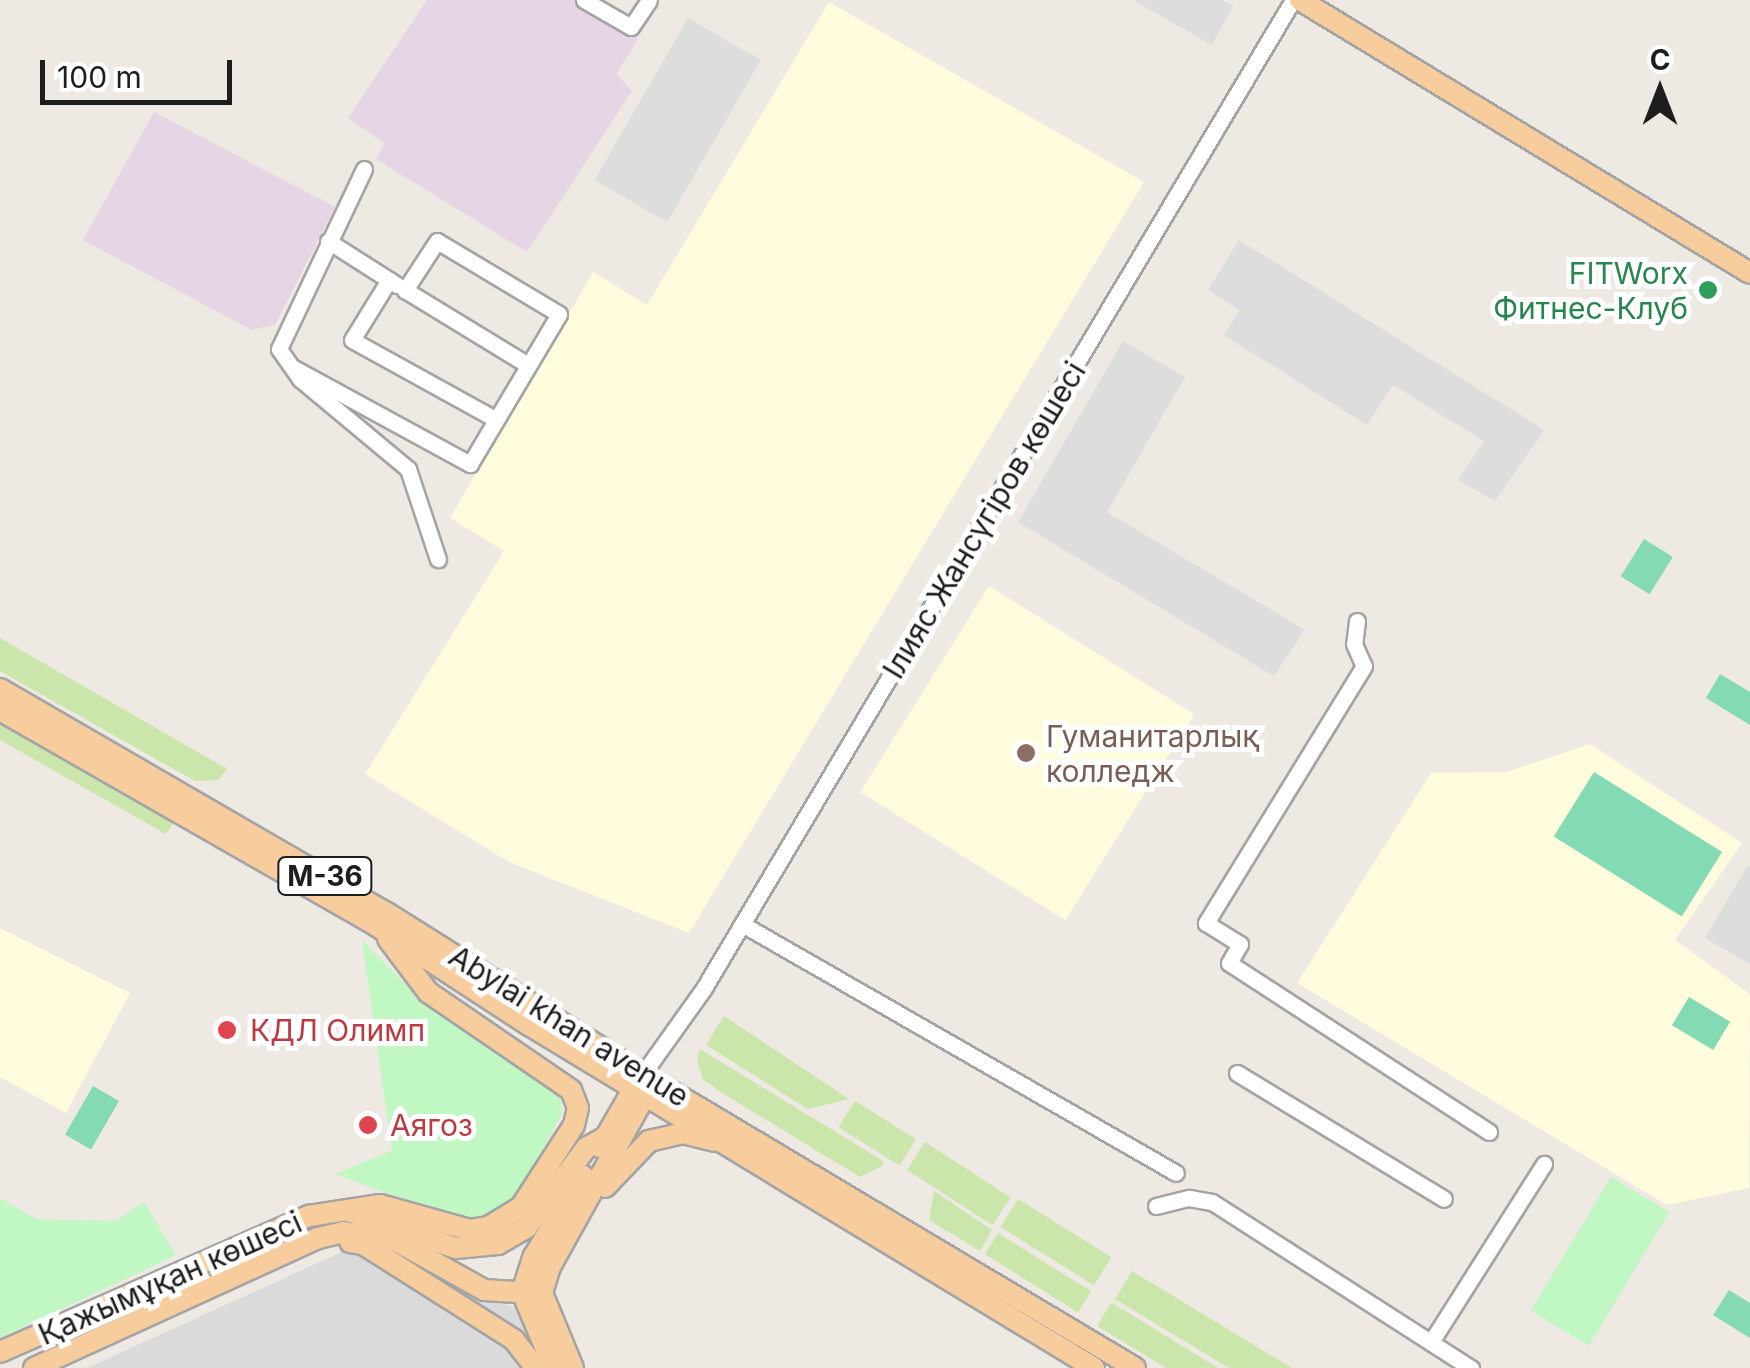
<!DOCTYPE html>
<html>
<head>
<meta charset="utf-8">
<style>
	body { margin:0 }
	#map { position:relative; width:1750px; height:1368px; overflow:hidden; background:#eee9e3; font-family:Inter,sans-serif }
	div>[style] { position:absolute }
	.residential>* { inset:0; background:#dbdada }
	.industrial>* { inset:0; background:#e6d5e4 }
	.education>* { inset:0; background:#fefcdc; transform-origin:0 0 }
	.grass>* { inset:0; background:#cae6aa; transform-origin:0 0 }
	.park>* { inset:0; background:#c1f7c2; transform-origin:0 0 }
	.pitch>* { inset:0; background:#83dab5; transform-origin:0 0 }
	.parking>* { inset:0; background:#ddd; transform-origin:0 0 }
	.roads { filter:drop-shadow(2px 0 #a4a4a4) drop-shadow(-2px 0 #a4a4a4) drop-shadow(0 2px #a4a4a4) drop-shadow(0 -2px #a4a4a4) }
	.minor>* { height:15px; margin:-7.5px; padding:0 7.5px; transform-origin:7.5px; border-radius:7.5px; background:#fff }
	.major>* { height:20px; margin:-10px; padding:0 10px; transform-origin:10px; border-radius:10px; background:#f8cd9e }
	.dots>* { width:28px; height:28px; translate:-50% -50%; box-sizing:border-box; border:5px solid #fff; border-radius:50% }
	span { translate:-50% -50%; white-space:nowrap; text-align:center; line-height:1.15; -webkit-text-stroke:10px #fff; paint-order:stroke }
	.shield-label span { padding:2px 8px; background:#fff; border:2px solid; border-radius:8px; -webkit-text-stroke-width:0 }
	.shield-label { font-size:28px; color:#1d1d1d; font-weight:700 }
	.leisure-label { font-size:30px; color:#27864d }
	.right { translate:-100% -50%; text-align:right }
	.street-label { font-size:30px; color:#1d1d1d }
	.education-label { font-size:30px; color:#785e54 }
	.left { translate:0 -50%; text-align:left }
	.health-label { font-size:30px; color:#be3a42 }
	.north { position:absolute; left:1610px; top:40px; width:100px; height:100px; -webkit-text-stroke:8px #fff; paint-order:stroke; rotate:0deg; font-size:28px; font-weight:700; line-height:40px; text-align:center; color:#1d1d1d }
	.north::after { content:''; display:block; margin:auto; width:35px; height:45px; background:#1d1d1d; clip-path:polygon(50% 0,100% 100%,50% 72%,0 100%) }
	.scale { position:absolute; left:40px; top:60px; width:192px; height:45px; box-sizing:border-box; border:5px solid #1d1d1d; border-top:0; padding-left:12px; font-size:30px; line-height:35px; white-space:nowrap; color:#1d1d1d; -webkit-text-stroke:8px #fff; paint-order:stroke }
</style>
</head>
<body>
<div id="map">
	<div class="residential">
		<div style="clip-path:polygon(344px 1251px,515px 1308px,542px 1368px,87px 1368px)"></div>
	</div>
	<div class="industrial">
		<div style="clip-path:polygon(427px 0,577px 0,638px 39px,616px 74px,632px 91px,527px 252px,376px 159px,385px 143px,348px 118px)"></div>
		<div style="clip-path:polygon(154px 112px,335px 207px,275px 325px,252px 330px,83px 240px)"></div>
	</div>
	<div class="education">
		<div style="clip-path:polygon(829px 2px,1144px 182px,689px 933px,509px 862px,365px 774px,504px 551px,450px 518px,593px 272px,647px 305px)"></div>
		<div style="left:989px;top:586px;width:242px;height:243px;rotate:32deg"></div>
		<div style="clip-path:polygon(1590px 744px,1742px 843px,1675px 940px,1750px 994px,1749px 1188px,1667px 1205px,1297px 983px,1431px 773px,1506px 772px)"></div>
		<div style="clip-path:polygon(0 928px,130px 993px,66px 1113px,0 1077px)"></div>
	</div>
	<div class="grass">
		<div style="clip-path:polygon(0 638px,227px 769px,218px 780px,195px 781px,0 671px)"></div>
		<div style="clip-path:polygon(0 716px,172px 814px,174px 822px,166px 834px,0 740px)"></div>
		<div style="clip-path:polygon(724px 1016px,849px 1099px,808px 1109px,706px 1045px)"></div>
		<div style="clip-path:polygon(700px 1049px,883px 1161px,882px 1166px,860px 1177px,719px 1091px,703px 1079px,697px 1061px)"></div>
		<div style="left:855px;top:1101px;width:72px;height:31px;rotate:32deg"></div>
		<div style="left:925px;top:1142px;width:102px;height:33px;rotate:33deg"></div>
		<div style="clip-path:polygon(934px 1191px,992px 1230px,980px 1251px,929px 1220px)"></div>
		<div style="left:1018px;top:1199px;width:110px;height:33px;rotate:32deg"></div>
		<div style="left:998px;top:1233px;width:110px;height:25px;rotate:32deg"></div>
		<div style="clip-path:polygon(1132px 1271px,1292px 1368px,1229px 1368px,1115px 1299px)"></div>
		<div style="clip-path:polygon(1111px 1303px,1112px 1303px,1218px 1368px,1166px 1368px,1097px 1326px)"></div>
	</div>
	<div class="park">
		<div style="clip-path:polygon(362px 940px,408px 987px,561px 1094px,562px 1113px,514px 1204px,487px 1218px,459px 1220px,335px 1174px,392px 1151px)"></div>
		<div style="left:1611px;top:1177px;width:68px;height:156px;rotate:31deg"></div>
		<div style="clip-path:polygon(0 1198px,36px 1219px,117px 1221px,144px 1202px,176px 1255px,0 1338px)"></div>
	</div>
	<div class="pitch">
		<div style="left:1644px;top:539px;width:34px;height:44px;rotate:32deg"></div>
		<div style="clip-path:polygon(1720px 674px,1750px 692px,1750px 725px,1706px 698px)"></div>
		<div style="left:1594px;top:772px;width:151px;height:76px;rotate:32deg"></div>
		<div style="left:1689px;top:997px;width:48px;height:33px;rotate:31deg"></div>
		<div style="left:93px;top:1086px;width:30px;height:56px;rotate:30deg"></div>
		<div style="clip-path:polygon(1729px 1290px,1750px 1303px,1750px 1338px,1713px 1315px)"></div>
	</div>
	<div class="parking">
		<div style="clip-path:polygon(1133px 0,1223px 0,1233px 6px,1212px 45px)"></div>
		<div style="left:688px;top:18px;width:84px;height:187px;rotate:30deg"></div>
		<div style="clip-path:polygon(1239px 240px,1544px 430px,1495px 501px,1458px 480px,1484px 441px,1393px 385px,1367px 425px,1224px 335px,1240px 310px,1208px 290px)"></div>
		<div style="clip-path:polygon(1123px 341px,1185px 377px,1107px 512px,1305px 630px,1274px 676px,1018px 522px)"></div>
		<div style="clip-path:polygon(1748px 865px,1750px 867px,1750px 964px,1705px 938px)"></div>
	</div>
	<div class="roads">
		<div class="minor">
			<div style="left:584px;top:0;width:54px;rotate:29.9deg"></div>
			<div style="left:631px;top:27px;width:32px;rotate:-56deg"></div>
			<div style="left:364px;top:169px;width:199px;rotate:115.3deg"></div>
			<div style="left:279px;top:349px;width:37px;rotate:55deg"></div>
			<div style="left:300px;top:379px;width:141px;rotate:39.8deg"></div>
			<div style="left:408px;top:469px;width:95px;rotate:71.6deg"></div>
			<div style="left:328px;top:241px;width:82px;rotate:32.5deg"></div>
			<div style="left:389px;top:280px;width:70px;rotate:121.7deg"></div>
			<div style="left:352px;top:340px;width:163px;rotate:28.9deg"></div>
			<div style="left:292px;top:367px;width:203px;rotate:28.6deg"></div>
			<div style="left:470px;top:464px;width:174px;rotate:-59.3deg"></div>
			<div style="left:559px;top:314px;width:142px;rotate:-149.1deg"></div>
			<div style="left:437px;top:241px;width:59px;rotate:123.1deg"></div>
			<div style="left:405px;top:290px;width:142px;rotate:31.4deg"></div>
			<div style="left:1357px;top:621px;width:23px;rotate:97deg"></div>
			<div style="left:1354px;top:644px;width:24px;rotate:66deg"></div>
			<div style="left:1364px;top:666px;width:302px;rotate:121.6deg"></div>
			<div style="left:1206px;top:923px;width:40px;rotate:32deg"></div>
			<div style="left:1240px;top:944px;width:22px;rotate:120deg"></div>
			<div style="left:1229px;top:963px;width:310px;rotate:33deg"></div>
			<div style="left:742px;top:924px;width:500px;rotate:29.84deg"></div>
			<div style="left:1237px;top:1073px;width:242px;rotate:31.3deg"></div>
			<div style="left:637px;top:1082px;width:115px;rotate:-54.5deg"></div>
			<div style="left:704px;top:988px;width:1150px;rotate:-59.2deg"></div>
			<div style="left:1156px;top:1206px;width:34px;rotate:-14deg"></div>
			<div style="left:1189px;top:1198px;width:23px;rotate:10deg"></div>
			<div style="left:1212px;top:1202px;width:308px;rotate:32.7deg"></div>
			<div style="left:1431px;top:1342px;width:211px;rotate:-57.6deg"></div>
		</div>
		<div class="major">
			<div style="left:1300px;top:0;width:526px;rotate:31.24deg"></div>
			<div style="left:0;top:689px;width:447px;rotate:30.1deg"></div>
			<div style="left:387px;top:913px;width:315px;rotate:32.2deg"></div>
			<div style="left:654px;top:1081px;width:560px;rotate:30.82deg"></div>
			<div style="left:0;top:710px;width:434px;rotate:29.8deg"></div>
			<div style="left:377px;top:926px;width:181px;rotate:33.1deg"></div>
			<div style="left:529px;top:1025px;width:661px;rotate:31.26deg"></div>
			<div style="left:600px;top:1147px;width:68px;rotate:-60deg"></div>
			<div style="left:605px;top:1187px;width:64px;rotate:-46.3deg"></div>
			<div style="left:649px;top:1141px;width:35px;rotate:-13deg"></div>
			<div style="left:683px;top:1133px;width:32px;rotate:14deg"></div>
			<div style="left:348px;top:1211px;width:114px;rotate:18.9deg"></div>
			<div style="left:456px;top:1248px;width:42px;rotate:-5.4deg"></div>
			<div style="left:498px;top:1244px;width:34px;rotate:-30deg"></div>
			<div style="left:527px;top:1227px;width:99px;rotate:-53.2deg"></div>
			<div style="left:586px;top:1148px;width:23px;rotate:-29deg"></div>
			<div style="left:382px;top:1233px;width:117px;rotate:29.2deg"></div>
			<div style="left:484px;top:1290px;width:48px;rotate:3.6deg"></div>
			<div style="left:350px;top:1242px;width:13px;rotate:9deg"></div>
			<div style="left:363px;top:1244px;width:179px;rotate:32.4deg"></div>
			<div style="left:514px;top:1340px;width:36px;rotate:52deg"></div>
			<div style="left:522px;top:1292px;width:38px;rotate:-72deg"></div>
			<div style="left:534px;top:1256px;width:94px;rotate:-58.5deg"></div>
			<div style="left:522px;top:1292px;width:82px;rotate:67.2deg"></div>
			<div style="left:0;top:1352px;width:338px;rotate:-23.8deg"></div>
			<div style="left:309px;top:1216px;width:72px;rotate:-8.8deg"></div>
			<div style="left:380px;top:1205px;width:93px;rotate:15.5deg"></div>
			<div style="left:470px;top:1230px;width:18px;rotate:-9deg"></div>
			<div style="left:488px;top:1227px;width:39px;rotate:-31deg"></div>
			<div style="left:521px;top:1207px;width:98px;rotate:-57.1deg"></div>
			<div style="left:574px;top:1125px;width:17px;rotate:-77deg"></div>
			<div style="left:578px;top:1108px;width:19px;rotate:-111deg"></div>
			<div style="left:571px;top:1090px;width:173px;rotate:-145.6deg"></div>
			<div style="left:428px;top:992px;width:66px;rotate:-127deg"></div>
			<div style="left:34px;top:1368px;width:312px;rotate:-24.6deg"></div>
			<div style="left:318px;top:1238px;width:26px;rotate:-13deg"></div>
			<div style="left:343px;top:1232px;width:51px;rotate:9.1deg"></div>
			<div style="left:573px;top:1368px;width:81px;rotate:-112.5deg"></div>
			<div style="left:542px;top:1293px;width:27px;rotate:-73deg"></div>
			<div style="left:550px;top:1267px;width:198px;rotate:-61deg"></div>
		</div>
	</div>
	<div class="dots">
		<div style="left:1708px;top:290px;background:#2e9e5b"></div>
		<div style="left:1026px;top:753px;background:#8d6e63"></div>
		<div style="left:227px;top:1030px;background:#e0444e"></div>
		<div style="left:368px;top:1125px;background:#e0444e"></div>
	</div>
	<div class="shield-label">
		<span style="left:325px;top:876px">M-36</span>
	</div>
	<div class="leisure-label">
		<span class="right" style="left:1688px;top:290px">FITWorx<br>Фитнес-Клуб</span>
	</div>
	<div class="street-label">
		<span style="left:984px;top:520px;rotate:-59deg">Ілияс Жансүгіров көшесі</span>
		<span style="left:569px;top:1026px;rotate:32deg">Abylai khan avenue</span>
		<span style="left:170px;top:1278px;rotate:-24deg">Қажымұқан көшесі</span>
	</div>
	<div class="education-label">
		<span class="left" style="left:1046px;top:753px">Гуманитарлық<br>колледж</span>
	</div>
	<div class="health-label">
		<span class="left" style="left:250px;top:1030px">КДЛ Олимп</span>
		<span class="left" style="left:390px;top:1125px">Аягоз</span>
	</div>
	<div class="north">С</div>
	<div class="scale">100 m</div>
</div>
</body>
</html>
